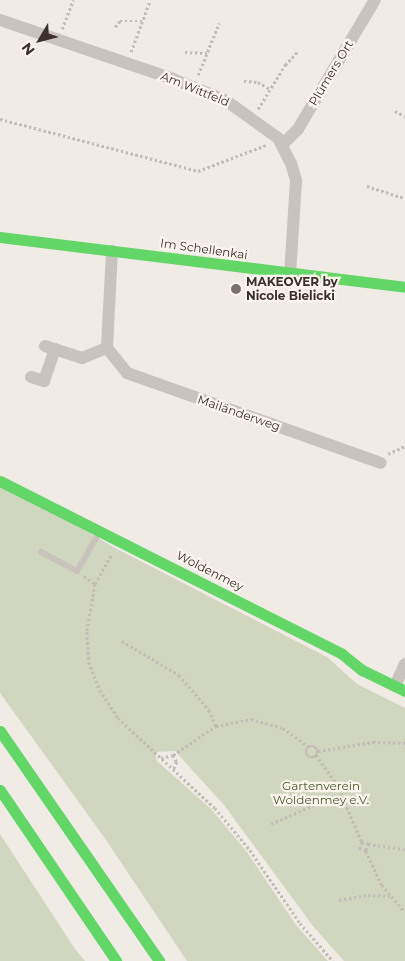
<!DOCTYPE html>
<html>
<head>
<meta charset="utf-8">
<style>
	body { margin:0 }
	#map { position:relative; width:405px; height:961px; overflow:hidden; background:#f0ebe5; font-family:Montserrat,sans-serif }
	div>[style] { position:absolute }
	.green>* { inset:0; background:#d1d6bf }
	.path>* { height:2.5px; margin-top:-1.25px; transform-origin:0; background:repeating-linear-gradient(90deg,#c2bbb6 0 2.5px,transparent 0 5px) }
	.path>.ring { margin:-1.25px; padding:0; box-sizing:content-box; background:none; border:2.5px solid #c2bbb6; border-radius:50% }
	.lane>* { height:6px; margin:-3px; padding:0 3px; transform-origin:3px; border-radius:3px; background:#c9c3be }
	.street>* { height:12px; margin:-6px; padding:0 6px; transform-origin:6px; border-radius:6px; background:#c9c3be }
	.fast>* { height:11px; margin:-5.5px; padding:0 5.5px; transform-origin:5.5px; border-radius:5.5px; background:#63d668 }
	.dots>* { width:14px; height:14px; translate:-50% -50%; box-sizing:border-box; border:2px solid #fbf5ee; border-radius:50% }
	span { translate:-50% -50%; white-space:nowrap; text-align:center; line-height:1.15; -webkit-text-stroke:4.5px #fbf5ee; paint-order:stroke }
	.street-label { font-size:12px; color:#3b302b }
	.poi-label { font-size:12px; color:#3b302b; font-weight:700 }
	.left { translate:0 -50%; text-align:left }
	.park-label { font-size:12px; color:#4a5a2e }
	.north { position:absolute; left:15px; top:15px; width:50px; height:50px; -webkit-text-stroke:4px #fbf5ee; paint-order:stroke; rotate:233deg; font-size:14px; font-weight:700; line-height:20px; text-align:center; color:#3b302b }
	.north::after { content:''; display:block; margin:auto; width:18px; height:22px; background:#3b302b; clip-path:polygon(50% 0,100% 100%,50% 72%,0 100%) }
</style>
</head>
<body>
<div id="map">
	<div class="green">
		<div style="clip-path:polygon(0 481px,115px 548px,327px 657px,357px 684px,405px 708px,405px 961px,344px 961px,313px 926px,224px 805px,175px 751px,155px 752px,157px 761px,212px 810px,247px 852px,296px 925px,328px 961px,187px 961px,104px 837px,0 693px)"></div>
		<div style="clip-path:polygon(0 834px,75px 949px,85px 961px,0 961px)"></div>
	</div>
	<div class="path">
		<div style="left:115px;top:27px;width:8px;rotate:-50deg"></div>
		<div style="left:120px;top:21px;width:22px"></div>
		<div style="left:62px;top:29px;width:31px;rotate:-69deg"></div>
		<div style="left:131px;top:52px;width:55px;rotate:-69.9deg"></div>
		<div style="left:185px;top:52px;width:22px;rotate:3deg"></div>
		<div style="left:198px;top:75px;width:56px;rotate:-68deg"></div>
		<div style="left:244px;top:81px;width:14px;rotate:4deg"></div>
		<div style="left:258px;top:82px;width:14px;rotate:30deg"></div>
		<div style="left:258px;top:109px;width:52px;rotate:-58.5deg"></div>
		<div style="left:285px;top:65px;width:18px;rotate:-47deg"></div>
		<div style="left:395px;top:111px;width:11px;rotate:27deg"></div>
		<div style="left:0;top:119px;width:205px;rotate:14.7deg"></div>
		<div style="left:198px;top:171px;width:73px;rotate:-20.9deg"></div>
		<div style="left:367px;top:186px;width:40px;rotate:18deg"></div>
		<div style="left:388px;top:454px;width:19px;rotate:-25deg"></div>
		<div style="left:84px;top:576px;width:14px;rotate:36deg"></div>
		<div style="left:95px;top:584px;width:33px;rotate:-61deg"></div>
		<div style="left:95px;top:584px;width:49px;rotate:99.5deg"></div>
		<div style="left:87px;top:632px;width:30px;rotate:86deg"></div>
		<div style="left:89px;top:662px;width:30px;rotate:69deg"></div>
		<div style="left:100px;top:690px;width:33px;rotate:57deg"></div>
		<div style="left:118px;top:718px;width:132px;rotate:42.9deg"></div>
		<div style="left:215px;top:808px;width:55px;rotate:50.2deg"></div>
		<div style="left:250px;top:850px;width:88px;rotate:55.6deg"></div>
		<div style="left:300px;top:923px;width:50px;rotate:49deg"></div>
		<div style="left:122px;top:641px;width:66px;rotate:30.8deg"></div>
		<div style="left:179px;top:675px;width:46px;rotate:49.4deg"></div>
		<div style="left:209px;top:710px;width:17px;rotate:66deg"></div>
		<div class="ring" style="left:306.5px;top:746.5px;width:8.5px;height:8.5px"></div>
		<div style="left:318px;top:751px;width:56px;rotate:-9.3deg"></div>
		<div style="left:373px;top:742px;width:32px;rotate:2deg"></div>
		<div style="left:173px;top:755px;width:8px;rotate:60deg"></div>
		<div style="left:177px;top:762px;width:8px;rotate:113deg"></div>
		<div style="left:316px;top:755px;width:36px;rotate:54deg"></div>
		<div style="left:337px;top:784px;width:63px;rotate:66.7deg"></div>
		<div style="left:161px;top:758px;width:12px;rotate:-14deg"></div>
		<div style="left:173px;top:755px;width:52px;rotate:-34deg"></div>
		<div style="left:216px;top:726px;width:36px;rotate:-11deg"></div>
		<div style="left:251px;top:719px;width:33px;rotate:16deg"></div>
		<div style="left:283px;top:728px;width:32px;rotate:36deg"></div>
		<div style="left:271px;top:824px;width:49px;rotate:-24deg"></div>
		<div style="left:316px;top:804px;width:29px;rotate:-12deg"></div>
		<div style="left:368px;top:844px;width:37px;rotate:8deg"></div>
		<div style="left:366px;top:851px;width:7px;rotate:-164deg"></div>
		<div style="left:359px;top:849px;width:8px;rotate:-67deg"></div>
		<div style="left:362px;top:842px;width:6px;rotate:9deg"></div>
		<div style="left:368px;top:843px;width:8px;rotate:104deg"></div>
		<div style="left:366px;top:851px;width:38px;rotate:65deg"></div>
		<div style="left:382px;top:885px;width:35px;rotate:50deg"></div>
		<div style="left:339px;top:900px;width:29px;rotate:-10deg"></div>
		<div style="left:368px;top:895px;width:22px;rotate:3deg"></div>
	</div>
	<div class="lane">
		<div style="left:41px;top:552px;width:41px;rotate:27.8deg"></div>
		<div style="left:77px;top:571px;width:44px;rotate:-59.9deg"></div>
	</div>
	<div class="street">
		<div style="left:0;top:20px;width:183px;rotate:18.8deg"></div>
		<div style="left:173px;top:79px;width:56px;rotate:22deg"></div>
		<div style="left:225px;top:100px;width:65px;rotate:35.6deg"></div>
		<div style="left:278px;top:138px;width:28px;rotate:63deg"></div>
		<div style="left:291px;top:163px;width:19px;rotate:74deg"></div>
		<div style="left:296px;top:181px;width:93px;rotate:93.7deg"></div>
		<div style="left:283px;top:144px;width:21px;rotate:-45deg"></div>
		<div style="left:298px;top:129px;width:150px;rotate:-59.2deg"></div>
		<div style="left:112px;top:251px;width:97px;rotate:93deg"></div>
		<div style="left:107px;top:348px;width:32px;rotate:51deg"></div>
		<div style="left:127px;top:373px;width:269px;rotate:19.5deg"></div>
		<div style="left:45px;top:346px;width:39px;rotate:18deg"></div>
		<div style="left:82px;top:358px;width:27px;rotate:-22deg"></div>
		<div style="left:31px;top:377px;width:14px;rotate:17deg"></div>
		<div style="left:44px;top:381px;width:34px;rotate:-71deg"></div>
		<div style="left:395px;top:686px;width:24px;rotate:-66deg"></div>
	</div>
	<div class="fast">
		<div style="left:0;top:237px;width:408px;rotate:7deg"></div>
		<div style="left:0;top:481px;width:383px;rotate:26.8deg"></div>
		<div style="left:342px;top:654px;width:26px;rotate:39deg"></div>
		<div style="left:362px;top:670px;width:48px;rotate:26deg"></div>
		<div style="left:0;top:731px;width:280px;rotate:55.3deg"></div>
		<div style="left:0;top:790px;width:207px;rotate:55.8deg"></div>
	</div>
	<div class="dots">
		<div style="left:236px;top:289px;background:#7a716c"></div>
	</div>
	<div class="street-label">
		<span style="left:331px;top:73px;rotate:-59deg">Plümers Ort</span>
		<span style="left:195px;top:89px;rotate:22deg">Am Wittfeld</span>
		<span style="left:204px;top:249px;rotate:8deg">Im Schellenkai</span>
		<span style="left:239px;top:413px;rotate:19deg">Mailänderweg</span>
		<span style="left:210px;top:571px;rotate:27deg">Woldenmey</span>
	</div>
	<div class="poi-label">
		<span class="left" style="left:246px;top:289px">MAKEOVER by<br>Nicole Bielicki</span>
	</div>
	<div class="park-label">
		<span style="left:321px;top:793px">Gartenverein<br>Woldenmey e.V.</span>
	</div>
	<div class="north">N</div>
</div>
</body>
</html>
